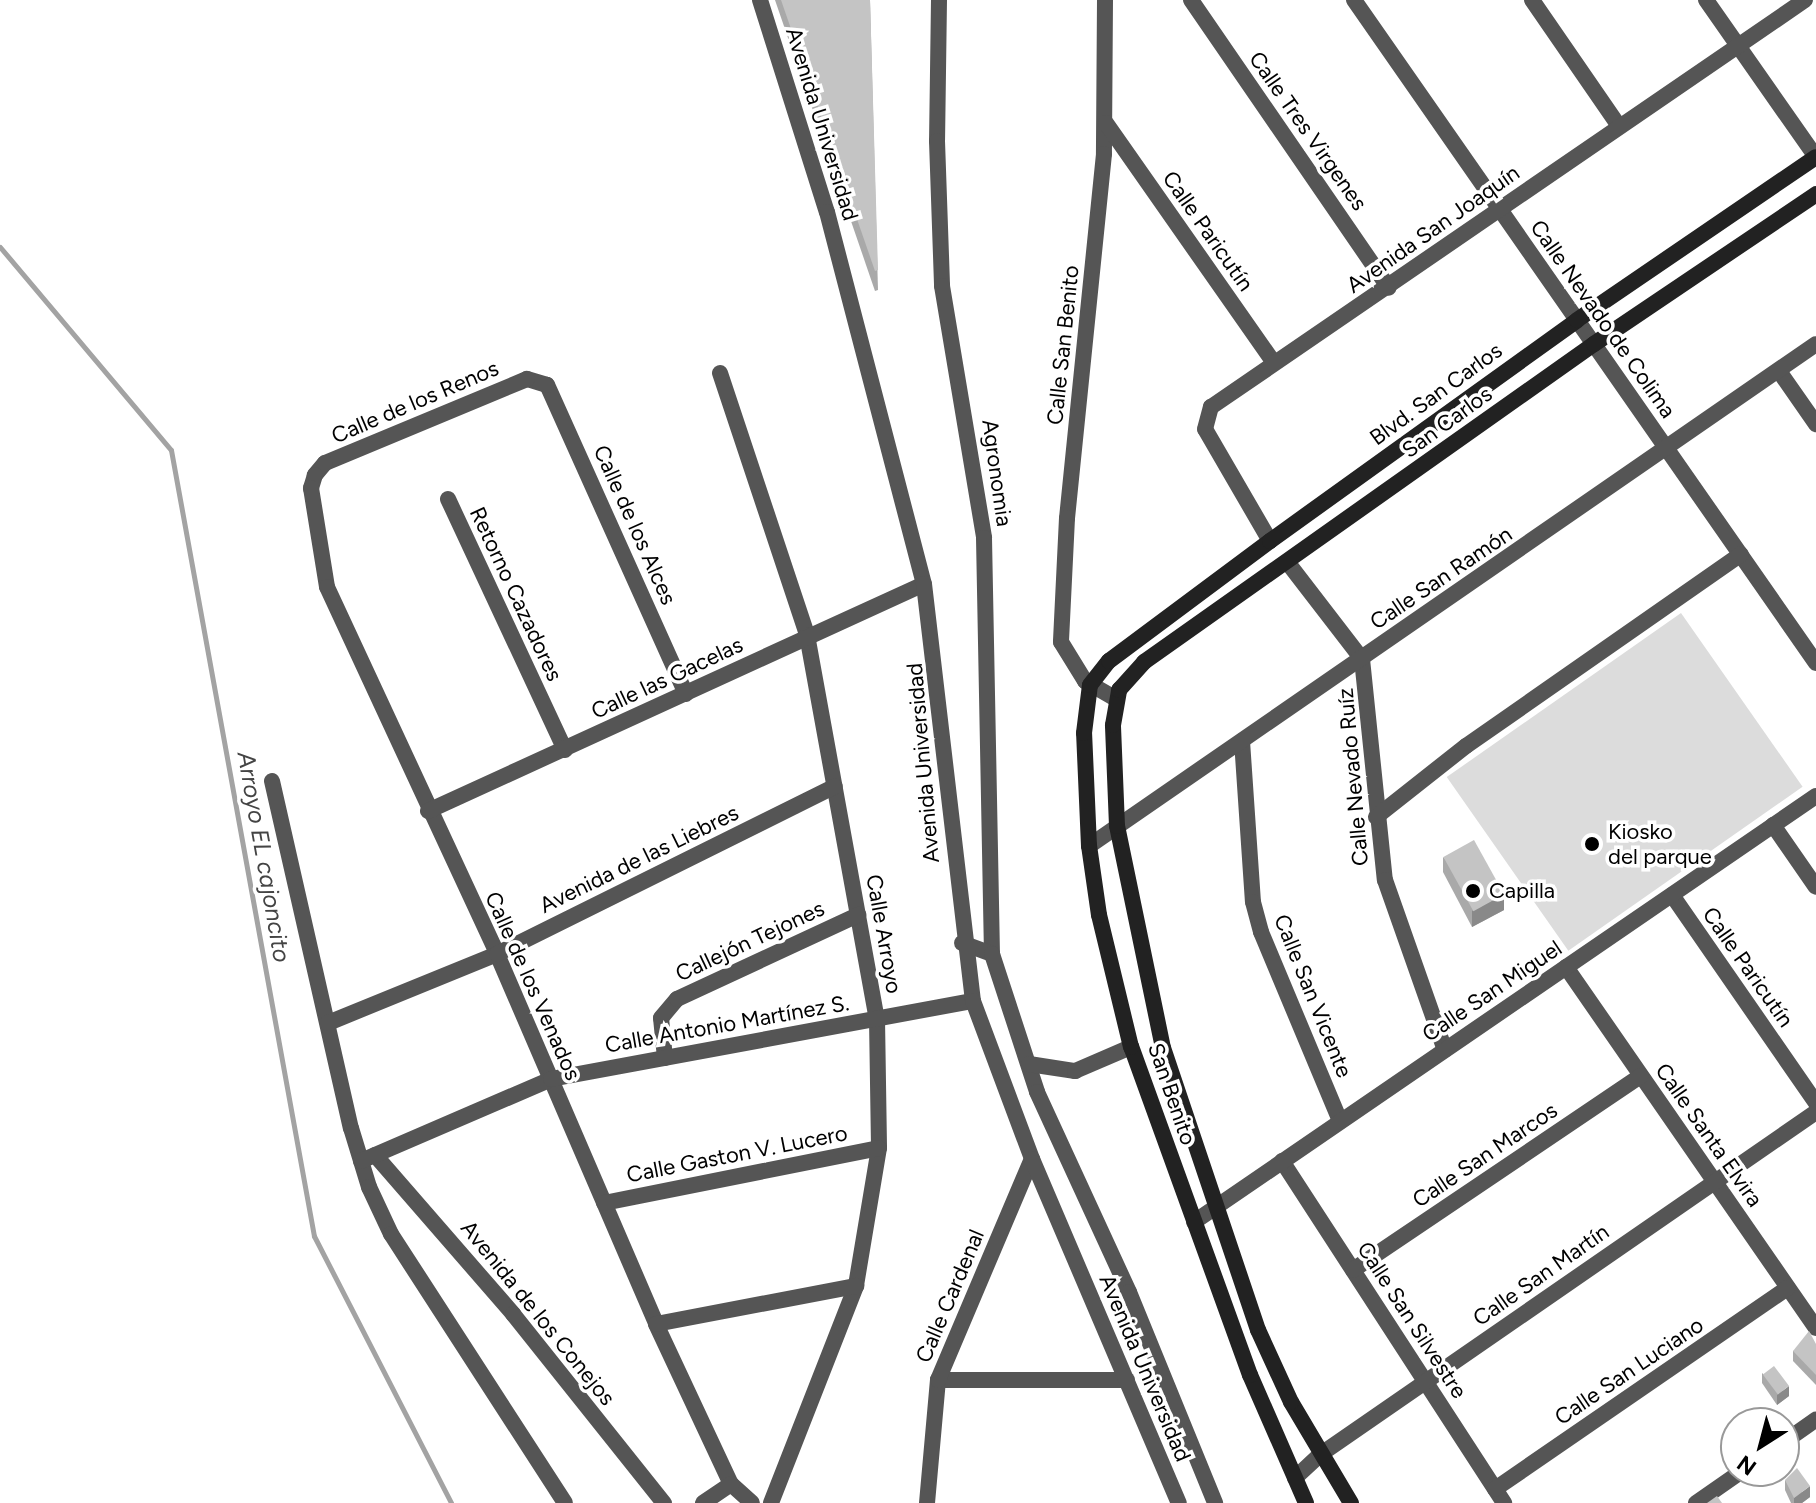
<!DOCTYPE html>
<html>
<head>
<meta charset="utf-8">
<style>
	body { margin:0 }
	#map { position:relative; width:1816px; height:1503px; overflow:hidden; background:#fff; font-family:Figtree,sans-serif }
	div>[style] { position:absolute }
	.green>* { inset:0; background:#dcdcdc; transform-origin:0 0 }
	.stream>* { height:5px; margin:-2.5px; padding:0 2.5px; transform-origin:2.5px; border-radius:2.5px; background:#a3a3a3 }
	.minor>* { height:16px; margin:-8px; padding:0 8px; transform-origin:8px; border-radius:8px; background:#555 }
	.tertiary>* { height:16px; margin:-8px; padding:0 8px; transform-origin:8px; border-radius:8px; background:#555 }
	.secondary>* { height:16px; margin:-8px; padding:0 8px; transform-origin:8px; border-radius:8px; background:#222 }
	.wall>* { inset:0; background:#a9a9a9 }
	.shaded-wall>* { inset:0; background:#898989 }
	.building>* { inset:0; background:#c4c4c4; transform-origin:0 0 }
	.dots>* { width:22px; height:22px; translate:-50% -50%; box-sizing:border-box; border:4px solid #fff; border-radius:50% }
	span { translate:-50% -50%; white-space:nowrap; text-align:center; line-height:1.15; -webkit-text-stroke:7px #fff; paint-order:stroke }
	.street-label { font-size:22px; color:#000 }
	.poi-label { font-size:22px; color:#000 }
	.left { translate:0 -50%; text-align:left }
	.water-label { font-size:24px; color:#444; font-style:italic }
	.north { position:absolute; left:1720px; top:1407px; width:80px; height:80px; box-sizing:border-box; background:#fff; border:2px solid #999; border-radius:50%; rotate:216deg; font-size:22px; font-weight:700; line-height:32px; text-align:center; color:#000 }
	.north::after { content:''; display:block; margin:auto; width:28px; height:36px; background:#000; clip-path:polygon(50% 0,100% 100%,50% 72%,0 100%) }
</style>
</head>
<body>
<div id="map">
	<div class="green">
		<div style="left:1681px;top:613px;width:212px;height:286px;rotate:55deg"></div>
	</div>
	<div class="stream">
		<div style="left:0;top:247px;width:265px;rotate:49.9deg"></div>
		<div style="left:171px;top:450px;width:799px;rotate:79.69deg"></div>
		<div style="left:314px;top:1236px;width:300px;rotate:62.8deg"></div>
	</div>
	<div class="minor">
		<div style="left:939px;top:0;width:141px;rotate:90.8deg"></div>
		<div style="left:937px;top:141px;width:145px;rotate:88deg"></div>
		<div style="left:942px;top:286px;width:255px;rotate:80.5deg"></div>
		<div style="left:984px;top:538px;width:416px;rotate:88.9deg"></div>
		<div style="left:1105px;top:0;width:154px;rotate:90.4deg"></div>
		<div style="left:1104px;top:154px;width:366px;rotate:95.8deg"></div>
		<div style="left:1067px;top:518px;width:124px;rotate:92.8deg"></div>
		<div style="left:1061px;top:642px;width:46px;rotate:58.4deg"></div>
		<div style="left:1085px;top:681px;width:36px;rotate:30deg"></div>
		<div style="left:1191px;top:0;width:349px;rotate:55.5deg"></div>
		<div style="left:1354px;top:0;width:808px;rotate:55.13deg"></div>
		<div style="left:1532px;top:0;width:153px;rotate:55.4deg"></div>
		<div style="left:1706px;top:0;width:192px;rotate:55deg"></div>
		<div style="left:1106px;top:123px;width:293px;rotate:55deg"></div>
		<div style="left:1779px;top:371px;width:65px;rotate:55.1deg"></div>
		<div style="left:720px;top:373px;width:276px;rotate:71.6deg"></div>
		<div style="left:807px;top:635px;width:390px;rotate:79.7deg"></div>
		<div style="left:877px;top:1019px;width:129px;rotate:89.1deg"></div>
		<div style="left:879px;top:1148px;width:140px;rotate:99.5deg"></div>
		<div style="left:856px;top:1286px;width:233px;rotate:111.4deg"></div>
		<div style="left:448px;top:499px;width:277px;rotate:65deg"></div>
		<div style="left:1270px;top:541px;width:129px;rotate:-120.1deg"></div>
		<div style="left:1205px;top:429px;width:23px;rotate:-75deg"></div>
		<div style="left:1211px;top:407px;width:720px;rotate:-34.42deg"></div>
		<div style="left:1288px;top:563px;width:121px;rotate:52.4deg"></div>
		<div style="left:1362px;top:659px;width:222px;rotate:84.1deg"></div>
		<div style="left:1385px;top:880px;width:180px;rotate:70.6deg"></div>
		<div style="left:686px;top:694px;width:339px;rotate:-114.2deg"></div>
		<div style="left:547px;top:385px;width:21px;rotate:-163deg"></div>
		<div style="left:527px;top:379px;width:219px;rotate:157.4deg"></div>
		<div style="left:325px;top:463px;width:16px;rotate:130deg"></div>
		<div style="left:315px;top:475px;width:14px;rotate:107deg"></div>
		<div style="left:311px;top:488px;width:100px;rotate:80.8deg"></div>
		<div style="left:327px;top:587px;width:404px;rotate:65.1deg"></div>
		<div style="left:497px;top:954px;width:403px;rotate:66.7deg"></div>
		<div style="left:656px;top:1324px;width:177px;rotate:64.9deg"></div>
		<div style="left:731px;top:1484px;width:28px;rotate:42deg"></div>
		<div style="left:1242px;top:741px;width:161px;rotate:86.1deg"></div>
		<div style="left:1253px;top:902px;width:31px;rotate:75deg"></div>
		<div style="left:1261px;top:932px;width:205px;rotate:67.3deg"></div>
		<div style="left:272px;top:781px;width:356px;rotate:77.2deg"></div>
		<div style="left:351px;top:1128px;width:62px;rotate:73deg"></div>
		<div style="left:369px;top:1187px;width:52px;rotate:64.9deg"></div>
		<div style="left:391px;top:1234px;width:320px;rotate:57.1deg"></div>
		<div style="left:428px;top:811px;width:545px;rotate:-24.59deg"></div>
		<div style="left:1376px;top:817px;width:115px;rotate:-38.3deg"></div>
		<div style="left:1466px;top:746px;width:335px;rotate:-34.9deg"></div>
		<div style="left:1773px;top:825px;width:75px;rotate:55.3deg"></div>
		<div style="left:1089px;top:846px;width:883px;rotate:-34.63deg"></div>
		<div style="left:1672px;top:895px;width:253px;rotate:55.3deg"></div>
		<div style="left:962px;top:943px;width:32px;rotate:20deg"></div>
		<div style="left:992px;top:954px;width:145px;rotate:71.9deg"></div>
		<div style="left:1037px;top:1092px;width:220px;rotate:65.3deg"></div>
		<div style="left:1129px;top:1292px;width:228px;rotate:67.8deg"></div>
		<div style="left:1566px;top:967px;width:439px;rotate:55.3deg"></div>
		<div style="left:328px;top:1023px;width:183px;rotate:-22.2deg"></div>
		<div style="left:497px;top:954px;width:377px;rotate:-26.4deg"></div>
		<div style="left:665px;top:1058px;width:40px;rotate:-95.7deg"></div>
		<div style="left:661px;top:1018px;width:25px;rotate:-50deg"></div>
		<div style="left:677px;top:999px;width:200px;rotate:-24.9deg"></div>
		<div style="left:1029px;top:1064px;width:47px;rotate:8.7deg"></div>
		<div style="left:1075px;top:1071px;width:61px;rotate:-23.2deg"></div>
		<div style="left:375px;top:1155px;width:211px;rotate:49deg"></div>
		<div style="left:513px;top:1314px;width:242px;rotate:51.4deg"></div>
		<div style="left:361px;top:1161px;width:207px;rotate:-23.3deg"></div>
		<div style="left:551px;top:1079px;width:429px;rotate:-10.5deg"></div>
		<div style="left:1282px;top:1161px;width:408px;rotate:57deg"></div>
		<div style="left:604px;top:1203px;width:280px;rotate:-11.3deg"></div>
		<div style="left:1194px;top:1222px;width:754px;rotate:-34.41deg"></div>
		<div style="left:1353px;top:1270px;width:347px;rotate:-34deg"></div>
		<div style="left:656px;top:1324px;width:204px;rotate:-10.8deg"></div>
		<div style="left:938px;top:1380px;width:189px"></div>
		<div style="left:1784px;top:1442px;width:39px;rotate:-35deg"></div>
		<div style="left:1295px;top:1478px;width:35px;rotate:-43deg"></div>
		<div style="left:1321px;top:1454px;width:602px;rotate:-34.64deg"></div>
		<div style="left:1495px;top:1489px;width:355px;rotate:-34.5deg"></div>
		<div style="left:703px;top:1503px;width:34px;rotate:-34deg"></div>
		<div style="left:927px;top:1503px;width:123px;rotate:-84.9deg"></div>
		<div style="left:938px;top:1380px;width:240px;rotate:-67deg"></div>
		<div style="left:1696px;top:1503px;width:56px;rotate:-34.8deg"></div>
	</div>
	<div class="tertiary">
		<div style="left:760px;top:0;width:222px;rotate:72.5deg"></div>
		<div style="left:827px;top:212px;width:384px;rotate:75.4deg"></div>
		<div style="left:924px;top:584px;width:420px;rotate:83.3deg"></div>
		<div style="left:973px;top:1001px;width:169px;rotate:69.5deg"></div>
		<div style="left:1032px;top:1159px;width:374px;rotate:66.9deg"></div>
	</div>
	<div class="secondary">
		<div style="left:1306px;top:1503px;width:140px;rotate:-113.6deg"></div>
		<div style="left:1250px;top:1375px;width:349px;rotate:-109.9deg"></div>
		<div style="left:1131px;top:1047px;width:136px;rotate:-103.6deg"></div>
		<div style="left:1099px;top:915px;width:70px;rotate:-98.2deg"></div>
		<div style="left:1089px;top:846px;width:113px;rotate:-92.5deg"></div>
		<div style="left:1084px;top:733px;width:48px;rotate:-82.9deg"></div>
		<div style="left:1090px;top:685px;width:31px;rotate:-52deg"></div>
		<div style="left:1109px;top:661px;width:201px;rotate:-36.7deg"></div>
		<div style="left:1270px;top:541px;width:378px;rotate:-35.7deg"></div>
		<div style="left:1577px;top:320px;width:289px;rotate:-34.3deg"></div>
		<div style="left:1351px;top:1503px;width:117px;rotate:-120.7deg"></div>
		<div style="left:1291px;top:1402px;width:79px;rotate:-114.6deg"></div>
		<div style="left:1258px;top:1330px;width:298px;rotate:-108.6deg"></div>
		<div style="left:1163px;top:1048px;width:227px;rotate:-101.7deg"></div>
		<div style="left:1117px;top:826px;width:101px;rotate:-92.3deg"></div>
		<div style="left:1113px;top:725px;width:36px;rotate:-80deg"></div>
		<div style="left:1119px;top:690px;width:38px;rotate:-48deg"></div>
		<div style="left:1144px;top:662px;width:551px;rotate:-35.25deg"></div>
		<div style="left:1594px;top:344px;width:268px;rotate:-34deg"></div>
	</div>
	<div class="wall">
		<div style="clip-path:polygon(775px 0,870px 0,878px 290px,875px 291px)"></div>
		<div style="clip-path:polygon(1443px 857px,1504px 910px,1472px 927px,1443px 872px)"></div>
		<div style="clip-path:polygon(1816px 1344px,1816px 1385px,1793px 1361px,1793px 1351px)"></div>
		<div style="clip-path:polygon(1762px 1373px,1789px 1396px,1777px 1405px,1762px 1383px)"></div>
		<div style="clip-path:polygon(1785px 1480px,1810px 1497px,1802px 1503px,1791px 1503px,1785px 1490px)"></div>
	</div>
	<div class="shaded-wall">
		<div style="clip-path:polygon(1504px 894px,1504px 910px,1472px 927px,1472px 911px)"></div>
		<div style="clip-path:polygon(1789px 1386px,1789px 1396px,1777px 1405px,1777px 1395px)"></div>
		<div style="clip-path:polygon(1810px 1486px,1810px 1497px,1802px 1503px,1794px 1503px,1794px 1498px)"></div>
	</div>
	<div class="building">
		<div style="clip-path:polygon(781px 0,870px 0,878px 270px,875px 271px)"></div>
		<div style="left:1474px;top:840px;width:62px;height:35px;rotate:61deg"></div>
		<div style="clip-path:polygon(1809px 1331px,1816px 1344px,1816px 1375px,1793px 1351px)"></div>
		<div style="left:1774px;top:1366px;width:25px;height:14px;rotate:53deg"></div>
		<div style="clip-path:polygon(1797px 1468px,1810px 1486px,1794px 1498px,1785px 1480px)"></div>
		<div style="clip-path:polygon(1717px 1496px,1722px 1503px,1707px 1503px)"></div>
	</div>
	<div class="dots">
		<div style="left:1592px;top:844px;background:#000"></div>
		<div style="left:1473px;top:891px;background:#000"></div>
	</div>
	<div class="street-label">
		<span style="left:822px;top:124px;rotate:73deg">Avenida Universidad</span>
		<span style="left:1308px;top:131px;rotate:55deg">Calle Tres Virgenes</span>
		<span style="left:1433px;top:229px;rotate:-35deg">Avenida San Joaquín</span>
		<span style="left:1208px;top:231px;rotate:55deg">Calle Paricutín</span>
		<span style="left:1603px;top:319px;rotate:55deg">Calle Nevado de Colima</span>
		<span style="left:1063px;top:345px;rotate:-84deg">Calle San Benito</span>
		<span style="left:1436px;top:394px;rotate:-36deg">Blvd. San Carlos</span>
		<span style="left:415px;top:402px;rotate:-23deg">Calle de los Renos</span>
		<span style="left:1447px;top:422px;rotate:-36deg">San Carlos</span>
		<span style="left:997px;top:473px;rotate:82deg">Agronomia</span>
		<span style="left:635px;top:525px;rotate:66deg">Calle de los Alces</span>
		<span style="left:1441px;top:578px;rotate:-34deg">Calle San Ramón</span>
		<span style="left:516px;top:594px;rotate:65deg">Retorno Cazadores</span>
		<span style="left:667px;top:678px;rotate:-25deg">Calle las Gacelas</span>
		<span style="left:923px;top:763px;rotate:-95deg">Avenida Universidad</span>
		<span style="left:1353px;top:777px;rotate:-95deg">Calle Nevado Ruíz</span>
		<span style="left:639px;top:859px;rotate:-26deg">Avenida de las Liebres</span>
		<span style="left:884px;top:934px;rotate:80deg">Calle Arroyo</span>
		<span style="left:750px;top:941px;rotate:-25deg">Callejón Tejones</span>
		<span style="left:1748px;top:967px;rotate:55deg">Calle Paricutín</span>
		<span style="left:533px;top:986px;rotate:66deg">Calle de los Venados</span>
		<span style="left:1492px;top:991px;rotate:-34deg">Calle San Miguel</span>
		<span style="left:1313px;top:996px;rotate:68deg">Calle San Vicente</span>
		<span style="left:727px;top:1024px;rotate:-10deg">Calle Antonio Martínez S.</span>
		<span style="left:1172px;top:1094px;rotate:71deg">San Benito</span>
		<span style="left:1709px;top:1135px;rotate:55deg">Calle Santa Elvira</span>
		<span style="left:737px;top:1154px;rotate:-11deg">Calle Gaston V. Lucero</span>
		<span style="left:1485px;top:1155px;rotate:-34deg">Calle San Marcos</span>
		<span style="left:1541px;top:1275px;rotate:-35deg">Calle San Martín</span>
		<span style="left:950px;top:1296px;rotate:-67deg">Calle Cardenal</span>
		<span style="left:538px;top:1313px;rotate:51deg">Avenida de los Conejos</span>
		<span style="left:1412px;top:1320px;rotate:57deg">Calle San Silvestre</span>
		<span style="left:1145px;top:1368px;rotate:67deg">Avenida Universidad</span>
		<span style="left:1629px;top:1371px;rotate:-34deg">Calle San Luciano</span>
	</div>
	<div class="poi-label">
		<span class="left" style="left:1608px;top:844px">Kiosko<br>del parque</span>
		<span class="left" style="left:1489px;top:891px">Capilla</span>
	</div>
	<div class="water-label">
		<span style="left:264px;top:857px;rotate:80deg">Arroyo EL cajoncito</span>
	</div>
	<div class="north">N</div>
</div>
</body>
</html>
